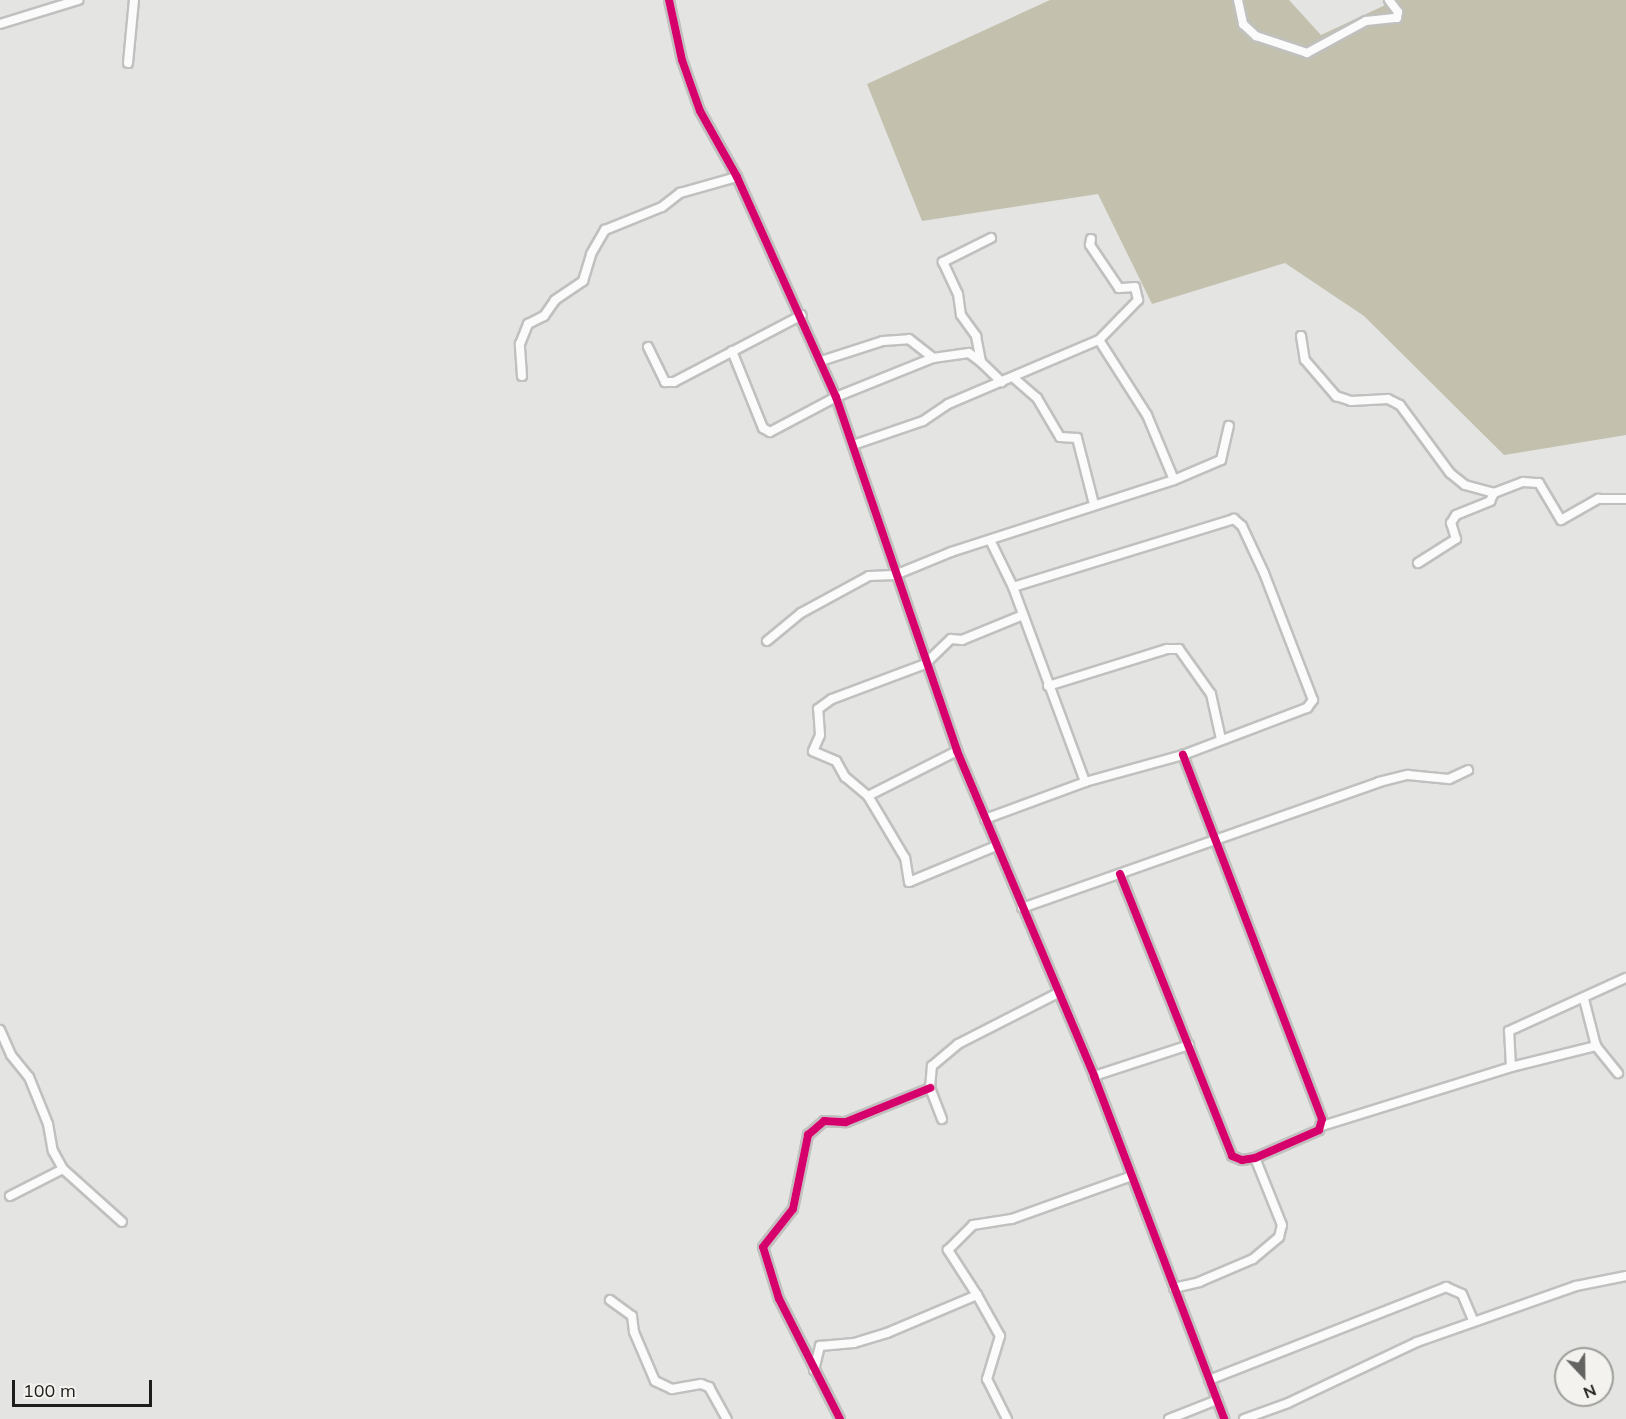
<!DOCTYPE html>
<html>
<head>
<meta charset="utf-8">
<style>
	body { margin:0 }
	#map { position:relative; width:1626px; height:1419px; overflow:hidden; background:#e4e4e3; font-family:Mulish,sans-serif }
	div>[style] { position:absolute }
	.forest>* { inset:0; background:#c3c0ae }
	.roads { filter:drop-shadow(2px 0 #c0c0bf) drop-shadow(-2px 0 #c0c0bf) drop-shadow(0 2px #c0c0bf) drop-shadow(0 -2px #c0c0bf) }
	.street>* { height:8px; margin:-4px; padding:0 4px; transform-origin:4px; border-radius:4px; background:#fbfbfb }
	.cycleway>* { height:8px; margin:-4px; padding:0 4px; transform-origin:4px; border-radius:4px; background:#d6006c }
	span { translate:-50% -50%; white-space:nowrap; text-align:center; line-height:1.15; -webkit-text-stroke:6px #f3f2ef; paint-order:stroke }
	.north { position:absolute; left:1554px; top:1347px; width:60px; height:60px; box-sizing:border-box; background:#f3f2ef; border:2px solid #9d9d9a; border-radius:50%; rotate:158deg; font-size:16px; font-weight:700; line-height:24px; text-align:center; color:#1d1d1b }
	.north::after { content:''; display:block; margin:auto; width:21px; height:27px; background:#636361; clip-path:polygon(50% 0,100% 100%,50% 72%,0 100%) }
	.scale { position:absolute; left:12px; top:1380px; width:140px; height:27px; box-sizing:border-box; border:3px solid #1d1d1b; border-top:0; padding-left:8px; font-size:18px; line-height:21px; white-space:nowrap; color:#1d1d1b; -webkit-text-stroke:4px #f3f2ef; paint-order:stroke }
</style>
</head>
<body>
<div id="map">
	<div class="forest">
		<div style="clip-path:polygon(1050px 0,1289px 0,1321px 35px,1396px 0,1626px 0,1626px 435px,1504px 455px,1364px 316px,1285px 263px,1152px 304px,1098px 194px,922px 221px,867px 84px)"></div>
	</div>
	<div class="roads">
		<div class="street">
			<div style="left:669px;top:0;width:61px;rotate:77.8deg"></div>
			<div style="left:682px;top:60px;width:54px;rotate:70.6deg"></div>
			<div style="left:700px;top:111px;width:76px;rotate:60.7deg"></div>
			<div style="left:737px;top:177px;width:241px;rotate:65.8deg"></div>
			<div style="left:836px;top:397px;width:374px;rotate:71.1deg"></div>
			<div style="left:957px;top:751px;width:353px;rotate:67.1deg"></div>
			<div style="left:1094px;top:1076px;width:367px;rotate:69.2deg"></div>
			<div style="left:1238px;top:0;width:25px;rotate:78deg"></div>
			<div style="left:1243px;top:24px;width:18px;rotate:43deg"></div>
			<div style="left:1256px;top:36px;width:54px;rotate:18.4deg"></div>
			<div style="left:1307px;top:53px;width:67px;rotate:-28.5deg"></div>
			<div style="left:1366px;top:21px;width:31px;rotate:-6deg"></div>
			<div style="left:1397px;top:18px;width:6px;rotate:-81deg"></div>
			<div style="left:1398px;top:12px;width:15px;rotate:-127deg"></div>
			<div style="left:0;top:24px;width:82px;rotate:-17.1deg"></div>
			<div style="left:128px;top:63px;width:63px;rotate:-84.6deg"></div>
			<div style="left:991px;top:238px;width:54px;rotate:153.4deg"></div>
			<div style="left:943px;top:262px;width:35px;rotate:65deg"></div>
			<div style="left:958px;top:294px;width:21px;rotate:82deg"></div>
			<div style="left:961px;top:315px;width:26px;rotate:54deg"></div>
			<div style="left:976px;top:336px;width:26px;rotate:79deg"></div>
			<div style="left:981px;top:362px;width:29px;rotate:44deg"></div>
			<div style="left:1301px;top:336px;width:24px;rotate:81deg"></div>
			<div style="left:1305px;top:360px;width:48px;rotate:49.3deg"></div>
			<div style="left:1336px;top:396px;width:16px;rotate:18deg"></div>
			<div style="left:1351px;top:401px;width:37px;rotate:-3deg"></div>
			<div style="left:1388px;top:399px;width:13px;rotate:27deg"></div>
			<div style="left:1400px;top:405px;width:84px;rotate:53.7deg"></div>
			<div style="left:1450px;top:473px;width:19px;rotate:39deg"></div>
			<div style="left:1465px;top:485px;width:30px;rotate:15deg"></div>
			<div style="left:1494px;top:493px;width:31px;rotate:-21deg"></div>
			<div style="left:1523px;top:482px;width:16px;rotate:4deg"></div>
			<div style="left:1539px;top:483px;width:43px;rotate:59.3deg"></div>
			<div style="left:1561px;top:520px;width:43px;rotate:-29.6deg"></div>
			<div style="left:1598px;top:499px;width:28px"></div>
			<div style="left:1099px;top:340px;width:89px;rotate:57.4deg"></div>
			<div style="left:1147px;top:415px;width:70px;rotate:67.4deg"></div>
			<div style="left:648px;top:347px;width:39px;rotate:64deg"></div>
			<div style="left:665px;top:382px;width:9px"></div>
			<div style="left:674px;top:382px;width:144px;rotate:-27.6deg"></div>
			<div style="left:732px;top:351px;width:83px;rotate:68.1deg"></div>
			<div style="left:763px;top:428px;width:8px;rotate:30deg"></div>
			<div style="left:770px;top:432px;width:75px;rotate:-27.9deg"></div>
			<div style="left:836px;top:397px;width:105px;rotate:-21.9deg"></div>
			<div style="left:933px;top:358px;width:36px;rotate:-8deg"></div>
			<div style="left:969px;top:353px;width:15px;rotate:37deg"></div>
			<div style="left:821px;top:361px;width:65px;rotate:-17.9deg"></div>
			<div style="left:883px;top:341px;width:26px;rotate:-4deg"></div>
			<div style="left:909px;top:339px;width:31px;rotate:38deg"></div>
			<div style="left:522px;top:376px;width:32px;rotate:-94deg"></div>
			<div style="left:520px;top:344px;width:22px;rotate:-68deg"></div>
			<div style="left:528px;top:324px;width:18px;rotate:-27deg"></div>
			<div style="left:544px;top:316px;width:19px;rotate:-55deg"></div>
			<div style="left:555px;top:300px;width:34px;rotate:-34deg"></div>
			<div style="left:583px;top:281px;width:28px;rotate:-73deg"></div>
			<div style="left:591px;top:254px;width:28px;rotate:-60deg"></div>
			<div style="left:605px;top:230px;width:61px;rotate:-22deg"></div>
			<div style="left:662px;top:207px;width:23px;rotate:-38deg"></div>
			<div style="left:680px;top:193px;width:59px;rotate:-15.7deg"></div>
			<div style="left:1015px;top:379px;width:29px;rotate:41deg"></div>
			<div style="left:1037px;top:398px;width:45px;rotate:59.5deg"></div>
			<div style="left:1060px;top:437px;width:17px;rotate:3deg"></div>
			<div style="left:1077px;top:438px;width:68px;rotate:75.6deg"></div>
			<div style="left:853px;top:445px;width:74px;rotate:-18.9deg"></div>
			<div style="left:923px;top:421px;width:30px;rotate:-34deg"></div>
			<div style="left:948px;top:404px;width:164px;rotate:-23deg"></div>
			<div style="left:1099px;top:340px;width:56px;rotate:-45.7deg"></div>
			<div style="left:1138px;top:300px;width:13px;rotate:-103deg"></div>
			<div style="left:1135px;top:287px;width:16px;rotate:176deg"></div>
			<div style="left:1119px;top:288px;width:52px;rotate:-124deg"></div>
			<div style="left:1090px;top:245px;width:6px;rotate:-81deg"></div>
			<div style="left:990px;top:540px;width:52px;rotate:63.9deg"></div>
			<div style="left:1013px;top:587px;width:208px;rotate:69.7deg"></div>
			<div style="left:1418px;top:563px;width:45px;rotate:-32.3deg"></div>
			<div style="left:1456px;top:539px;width:17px;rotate:-107deg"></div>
			<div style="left:1451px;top:523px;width:9px;rotate:-58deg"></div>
			<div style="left:1456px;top:515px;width:37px;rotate:-22deg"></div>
			<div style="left:1490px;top:501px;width:9px;rotate:-63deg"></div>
			<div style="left:767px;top:641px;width:44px;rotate:-39.5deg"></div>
			<div style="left:801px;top:613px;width:77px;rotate:-28.6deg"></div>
			<div style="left:869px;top:576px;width:26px;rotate:-2deg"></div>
			<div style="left:895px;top:575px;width:61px;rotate:-22.3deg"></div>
			<div style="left:951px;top:552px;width:234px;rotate:-17.9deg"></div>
			<div style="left:1174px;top:480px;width:51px;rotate:-23.1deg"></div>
			<div style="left:1221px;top:460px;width:35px;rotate:-77deg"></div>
			<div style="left:1048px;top:686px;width:125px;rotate:-17.3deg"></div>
			<div style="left:1167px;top:649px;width:12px"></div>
			<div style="left:1179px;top:649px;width:55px;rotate:54.6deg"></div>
			<div style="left:1211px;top:694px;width:46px;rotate:77.5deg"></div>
			<div style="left:868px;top:796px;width:100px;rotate:-26.8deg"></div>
			<div style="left:985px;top:819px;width:107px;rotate:-20.3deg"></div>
			<div style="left:1085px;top:782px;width:102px;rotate:-15.4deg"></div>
			<div style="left:1183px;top:755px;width:133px;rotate:-20.8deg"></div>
			<div style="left:1307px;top:708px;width:10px;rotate:-53deg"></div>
			<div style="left:1313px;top:700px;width:136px;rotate:-111.1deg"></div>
			<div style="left:1264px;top:573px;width:52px;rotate:-115.1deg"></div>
			<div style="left:1242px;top:526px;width:11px;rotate:-139deg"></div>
			<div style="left:1234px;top:519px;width:231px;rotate:162.9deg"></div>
			<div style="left:996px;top:846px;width:94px;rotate:157.5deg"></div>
			<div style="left:909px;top:882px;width:24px;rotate:-99deg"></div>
			<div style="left:905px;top:858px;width:72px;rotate:-120.8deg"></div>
			<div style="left:868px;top:796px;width:30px;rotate:-140deg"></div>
			<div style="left:845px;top:777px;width:18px;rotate:-119deg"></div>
			<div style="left:836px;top:761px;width:25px;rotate:-157deg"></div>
			<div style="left:813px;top:751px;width:17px;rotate:-66deg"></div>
			<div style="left:820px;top:735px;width:26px;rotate:-94deg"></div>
			<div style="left:818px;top:709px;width:17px;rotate:-36deg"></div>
			<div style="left:832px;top:699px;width:99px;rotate:-20.6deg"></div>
			<div style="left:925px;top:664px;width:36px;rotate:-44deg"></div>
			<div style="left:951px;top:639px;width:11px;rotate:5deg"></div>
			<div style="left:962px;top:640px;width:66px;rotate:-22.3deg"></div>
			<div style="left:1120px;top:874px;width:303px;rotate:68.3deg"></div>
			<div style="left:1232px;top:1156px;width:11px;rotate:22deg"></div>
			<div style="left:1242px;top:1160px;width:13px;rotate:-9deg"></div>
			<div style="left:1255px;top:1158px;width:70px;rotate:-23.6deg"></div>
			<div style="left:1319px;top:1130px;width:11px;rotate:-75deg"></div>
			<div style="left:1322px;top:1119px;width:390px;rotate:-110.9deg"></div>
			<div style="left:1022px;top:908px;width:379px;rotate:-19.4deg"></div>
			<div style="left:1379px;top:782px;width:30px;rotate:-14deg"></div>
			<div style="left:1408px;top:775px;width:41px;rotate:5.6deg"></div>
			<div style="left:1449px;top:779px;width:21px;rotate:-25deg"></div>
			<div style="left:1584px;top:999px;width:49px;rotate:75.7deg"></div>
			<div style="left:1596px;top:1046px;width:35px;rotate:51deg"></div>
			<div style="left:0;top:1030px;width:27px;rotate:66deg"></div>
			<div style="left:11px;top:1055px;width:28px;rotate:51deg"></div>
			<div style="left:29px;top:1077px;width:51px;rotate:68deg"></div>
			<div style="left:48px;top:1124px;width:27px;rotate:80deg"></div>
			<div style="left:53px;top:1151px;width:21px;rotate:61deg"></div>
			<div style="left:63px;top:1169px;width:79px;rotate:41.9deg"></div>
			<div style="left:1511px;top:1067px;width:88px;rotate:-13.9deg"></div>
			<div style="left:1094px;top:1076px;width:100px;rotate:-18.1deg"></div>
			<div style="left:942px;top:1119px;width:33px;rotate:-111deg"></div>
			<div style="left:930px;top:1088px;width:22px;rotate:-85deg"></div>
			<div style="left:932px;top:1066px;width:34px;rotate:-40deg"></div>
			<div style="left:958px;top:1044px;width:112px;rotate:-27deg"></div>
			<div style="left:1322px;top:1126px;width:198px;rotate:-17.3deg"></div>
			<div style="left:1511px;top:1067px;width:36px;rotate:-93deg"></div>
			<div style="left:1509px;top:1031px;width:128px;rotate:-24.4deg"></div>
			<div style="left:10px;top:1196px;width:59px;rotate:-27deg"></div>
			<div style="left:1174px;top:1288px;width:26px;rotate:-13deg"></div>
			<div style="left:1199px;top:1282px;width:59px;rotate:-23.1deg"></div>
			<div style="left:1253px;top:1259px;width:34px;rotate:-40deg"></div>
			<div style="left:1279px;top:1237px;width:12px;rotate:-76deg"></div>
			<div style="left:1282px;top:1225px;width:72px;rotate:-111.9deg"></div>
			<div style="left:977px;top:1295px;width:54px;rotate:-122.8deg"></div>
			<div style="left:948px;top:1250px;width:35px;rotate:-45deg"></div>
			<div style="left:973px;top:1225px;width:39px;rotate:-9deg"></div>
			<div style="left:1012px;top:1219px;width:127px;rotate:-19.7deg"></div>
			<div style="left:610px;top:1300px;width:27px;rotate:36deg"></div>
			<div style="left:632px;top:1316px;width:16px;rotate:83deg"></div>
			<div style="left:634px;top:1332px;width:53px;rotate:66.8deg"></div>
			<div style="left:655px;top:1381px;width:19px;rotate:25deg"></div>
			<div style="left:672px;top:1389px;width:29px;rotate:-10deg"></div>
			<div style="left:701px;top:1384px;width:9px;rotate:21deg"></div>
			<div style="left:709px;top:1387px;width:37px;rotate:61deg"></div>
			<div style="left:814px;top:1370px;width:25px;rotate:-76deg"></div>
			<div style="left:820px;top:1346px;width:34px;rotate:-5deg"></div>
			<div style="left:854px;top:1343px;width:34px;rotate:-17deg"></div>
			<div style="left:887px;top:1333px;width:98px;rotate:-22.9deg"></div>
			<div style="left:977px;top:1295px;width:47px;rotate:60.7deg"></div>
			<div style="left:1000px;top:1336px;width:45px;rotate:106.8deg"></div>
			<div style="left:987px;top:1379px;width:45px;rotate:63.4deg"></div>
			<div style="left:1209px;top:1380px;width:255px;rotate:-21.4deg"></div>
			<div style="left:1446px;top:1287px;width:17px;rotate:24deg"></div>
			<div style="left:1462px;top:1294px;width:30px;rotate:67deg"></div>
			<div style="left:840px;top:1419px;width:135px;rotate:-116.9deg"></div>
			<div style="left:779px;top:1299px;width:54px;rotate:-107.1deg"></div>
			<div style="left:763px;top:1247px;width:48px;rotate:-51.7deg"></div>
			<div style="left:793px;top:1209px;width:76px;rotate:-78.5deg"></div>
			<div style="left:808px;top:1135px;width:21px;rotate:-41deg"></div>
			<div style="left:824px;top:1121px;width:22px;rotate:3deg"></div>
			<div style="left:846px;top:1122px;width:91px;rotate:-22deg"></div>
			<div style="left:1169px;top:1419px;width:52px;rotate:-21.6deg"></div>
			<div style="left:1244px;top:1419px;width:47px;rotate:-20deg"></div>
			<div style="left:1288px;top:1403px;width:143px;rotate:-25.3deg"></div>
			<div style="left:1417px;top:1342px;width:169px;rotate:-19.4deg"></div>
			<div style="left:1576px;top:1286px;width:51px;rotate:-11.3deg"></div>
		</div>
	</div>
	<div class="cycleway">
		<div style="left:669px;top:0;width:61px;rotate:77.8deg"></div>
		<div style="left:682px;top:60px;width:54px;rotate:70.6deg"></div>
		<div style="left:700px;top:111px;width:76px;rotate:60.7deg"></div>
		<div style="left:737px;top:177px;width:241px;rotate:65.8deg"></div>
		<div style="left:836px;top:397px;width:374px;rotate:71.1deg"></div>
		<div style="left:957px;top:751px;width:353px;rotate:67.1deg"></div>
		<div style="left:1094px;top:1076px;width:367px;rotate:69.2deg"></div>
		<div style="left:1120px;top:874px;width:303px;rotate:68.3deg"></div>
		<div style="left:1232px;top:1156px;width:11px;rotate:22deg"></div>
		<div style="left:1242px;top:1160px;width:13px;rotate:-9deg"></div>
		<div style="left:1255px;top:1158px;width:70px;rotate:-23.6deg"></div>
		<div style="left:1319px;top:1130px;width:11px;rotate:-75deg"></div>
		<div style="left:1322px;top:1119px;width:390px;rotate:-110.9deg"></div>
		<div style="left:840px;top:1419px;width:135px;rotate:-116.9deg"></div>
		<div style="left:779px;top:1299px;width:54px;rotate:-107.1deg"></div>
		<div style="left:763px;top:1247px;width:48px;rotate:-51.7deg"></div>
		<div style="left:793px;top:1209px;width:76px;rotate:-78.5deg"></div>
		<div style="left:808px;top:1135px;width:21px;rotate:-41deg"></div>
		<div style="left:824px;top:1121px;width:22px;rotate:3deg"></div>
		<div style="left:846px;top:1122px;width:91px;rotate:-22deg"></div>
	</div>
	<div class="north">N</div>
	<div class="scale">100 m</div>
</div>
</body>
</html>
